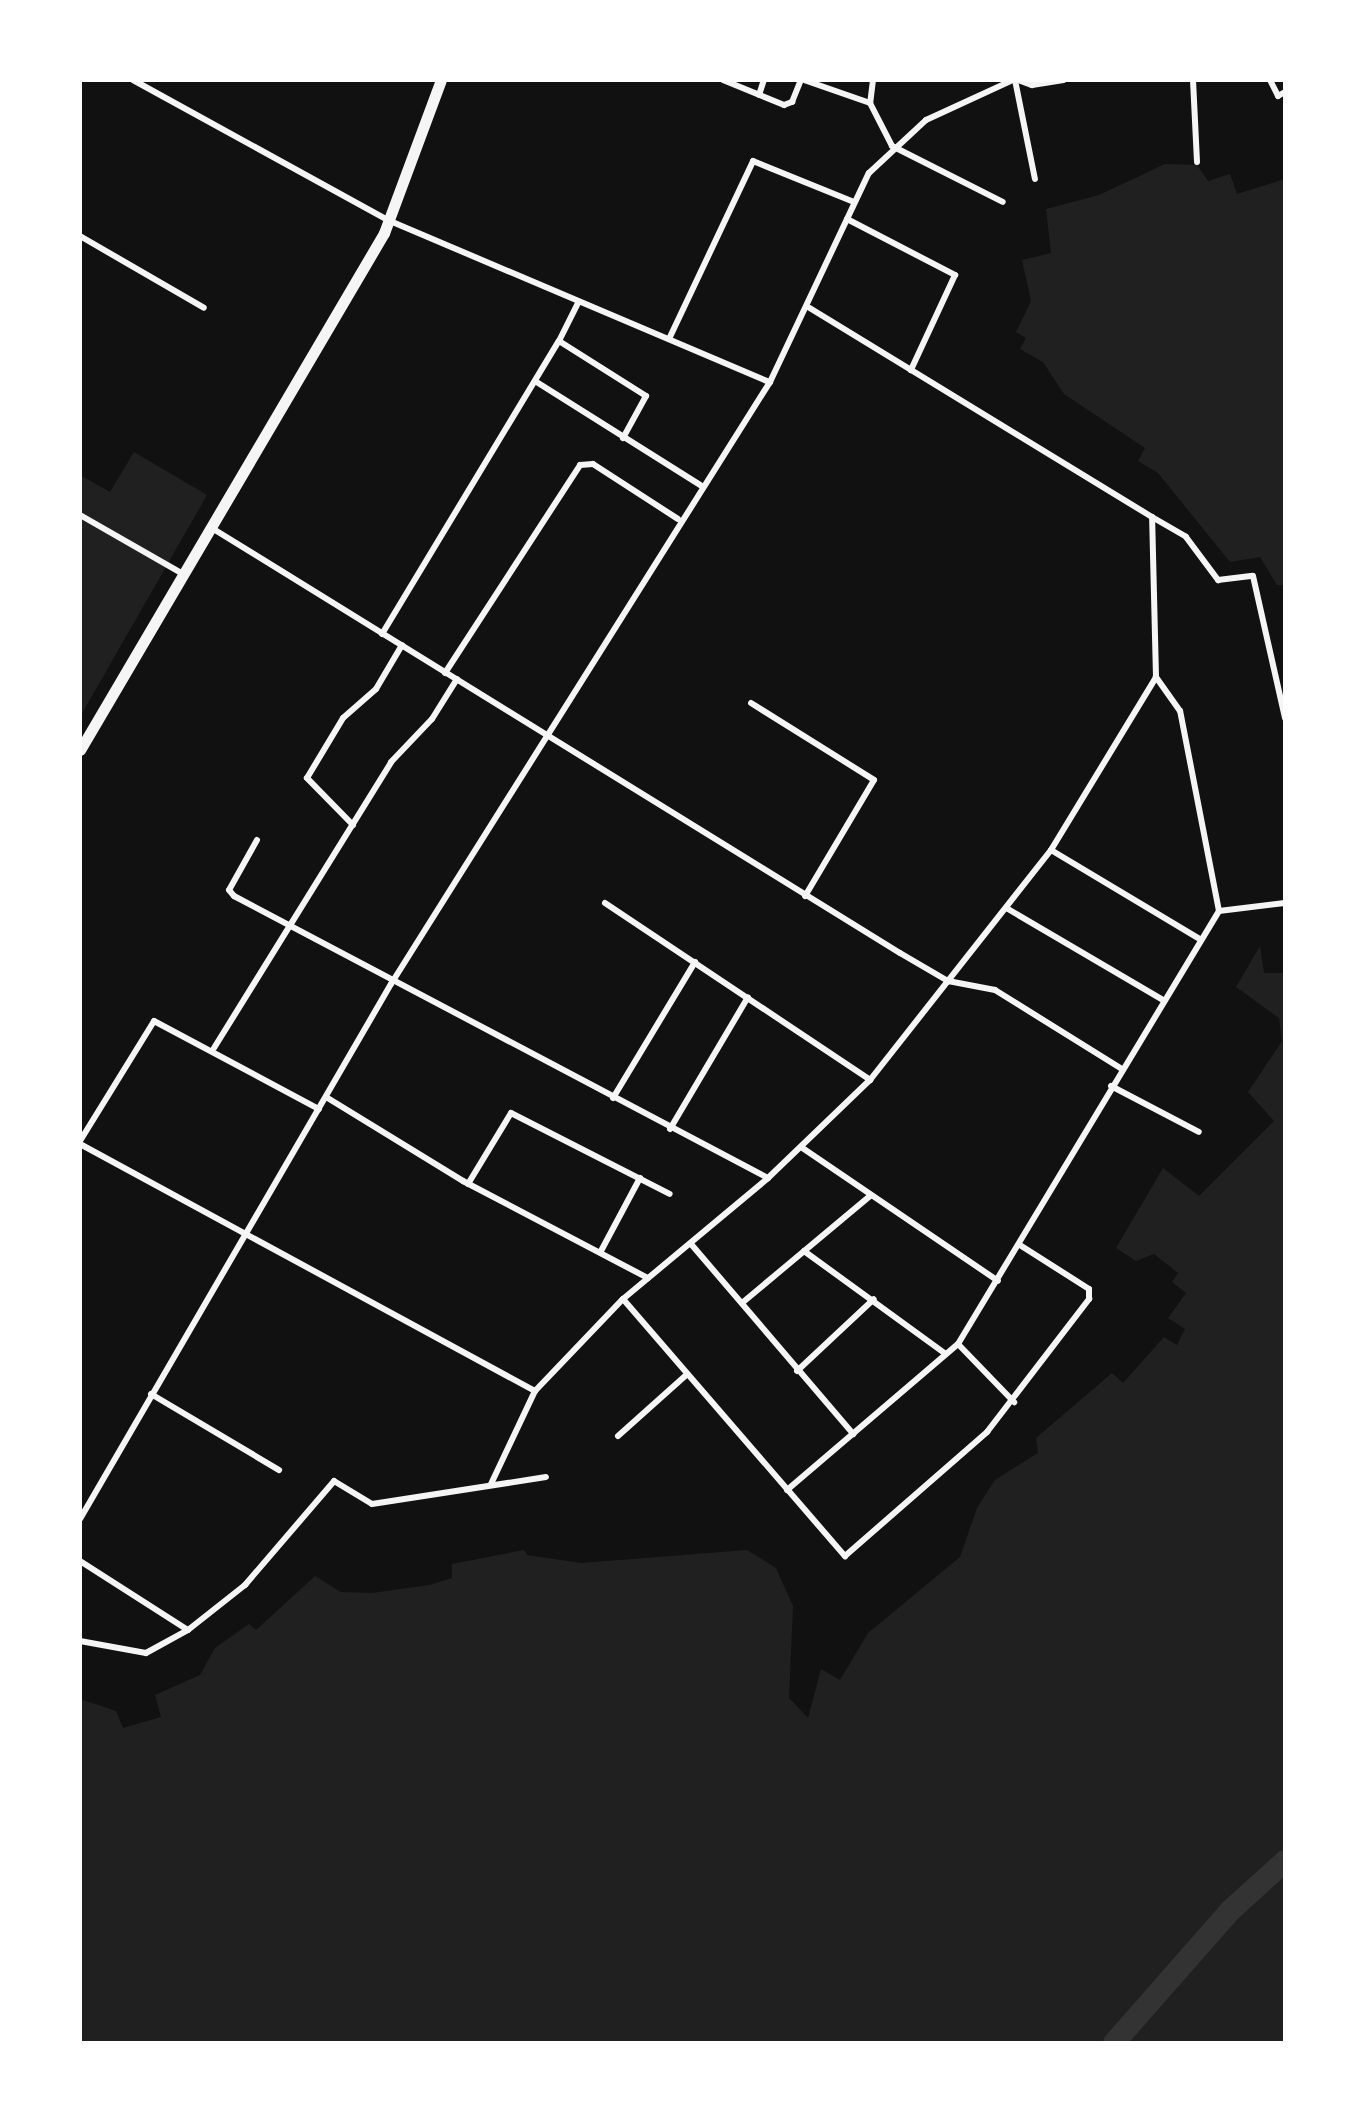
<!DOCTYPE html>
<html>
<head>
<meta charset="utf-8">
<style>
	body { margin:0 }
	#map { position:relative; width:1365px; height:2123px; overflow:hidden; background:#111; font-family:"Exo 2",sans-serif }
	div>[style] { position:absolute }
	.green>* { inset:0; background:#202020 }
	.river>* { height:22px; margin:-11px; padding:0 11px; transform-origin:11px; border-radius:11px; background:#333 }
	.minor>* { height:6px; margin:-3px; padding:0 3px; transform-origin:3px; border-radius:3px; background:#f5f5f5 }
	.trunk>* { height:11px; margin:-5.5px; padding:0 5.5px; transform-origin:5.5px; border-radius:5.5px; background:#f5f5f5 }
	span { translate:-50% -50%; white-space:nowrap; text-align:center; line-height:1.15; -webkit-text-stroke:9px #fff; paint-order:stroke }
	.frame { position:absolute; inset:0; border:82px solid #fff; pointer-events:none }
</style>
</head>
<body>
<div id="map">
	<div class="green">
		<div style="clip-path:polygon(1165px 164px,1197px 165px,1208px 181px,1230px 174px,1237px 194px,1285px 179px,1285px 585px,1277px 585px,1260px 557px,1230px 562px,1158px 473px,1138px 461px,1145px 448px,1064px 394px,1043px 362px,1020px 349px,1026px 338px,1016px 332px,1031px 301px,1022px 260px,1051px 253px,1046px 209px,1099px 195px)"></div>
		<div style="clip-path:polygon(134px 452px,207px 495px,80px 717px,80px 475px,110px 492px)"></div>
		<div style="clip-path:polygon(1260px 946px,1264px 973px,1285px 973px,1285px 2043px,80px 2043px,80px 1699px,116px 1711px,123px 1728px,161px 1717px,155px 1695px,200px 1675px,215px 1648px,249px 1624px,256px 1630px,315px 1576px,341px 1592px,372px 1593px,429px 1585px,452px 1578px,452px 1564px,524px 1550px,527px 1555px,581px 1563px,747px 1550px,776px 1568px,793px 1606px,789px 1698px,808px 1718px,821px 1669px,840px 1680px,868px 1633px,960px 1557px,977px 1508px,995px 1480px,1038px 1453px,1036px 1438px,1112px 1373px,1123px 1383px,1164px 1337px,1177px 1345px,1185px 1329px,1168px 1318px,1186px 1293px,1172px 1282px,1178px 1273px,1154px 1254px,1136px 1261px,1116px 1248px,1163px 1168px,1199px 1196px,1274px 1121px,1248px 1092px,1282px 1041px,1279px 1018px,1236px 987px)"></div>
	</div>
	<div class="river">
		<div style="left:1114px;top:2043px;width:177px;rotate:-48.7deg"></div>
		<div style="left:1231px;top:1910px;width:73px;rotate:-42.2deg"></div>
	</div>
	<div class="minor">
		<div style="left:133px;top:80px;width:293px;rotate:28.8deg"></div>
		<div style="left:390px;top:221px;width:413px;rotate:23deg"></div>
		<div style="left:723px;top:80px;width:66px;rotate:22.3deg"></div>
		<div style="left:784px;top:105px;width:9px;rotate:-21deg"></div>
		<div style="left:792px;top:102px;width:24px;rotate:-68deg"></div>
		<div style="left:804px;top:80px;width:70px;rotate:19.2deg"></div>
		<div style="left:873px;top:80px;width:23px;rotate:97deg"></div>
		<div style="left:870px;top:103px;width:48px;rotate:62.9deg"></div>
		<div style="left:892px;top:146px;width:124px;rotate:26.8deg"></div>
		<div style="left:1015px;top:80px;width:101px;rotate:78.6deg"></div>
		<div style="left:1018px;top:80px;width:15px;rotate:20deg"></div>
		<div style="left:1032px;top:85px;width:32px;rotate:-9deg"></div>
		<div style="left:1193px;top:80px;width:82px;rotate:87.2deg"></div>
		<div style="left:1270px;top:80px;width:18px;rotate:63deg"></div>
		<div style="left:1278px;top:96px;width:8px;rotate:-30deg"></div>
		<div style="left:759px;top:95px;width:16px;rotate:-72deg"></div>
		<div style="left:847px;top:219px;width:122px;rotate:27.4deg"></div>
		<div style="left:955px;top:275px;width:105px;rotate:114.9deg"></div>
		<div style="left:80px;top:236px;width:143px;rotate:30.1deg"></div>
		<div style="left:669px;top:339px;width:197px;rotate:-64.7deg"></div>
		<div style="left:753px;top:161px;width:109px;rotate:22.1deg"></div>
		<div style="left:559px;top:341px;width:42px;rotate:-63.4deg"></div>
		<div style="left:535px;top:381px;width:195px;rotate:32.2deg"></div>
		<div style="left:80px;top:515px;width:119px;rotate:29.8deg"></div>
		<div style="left:1152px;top:517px;width:39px;rotate:30deg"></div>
		<div style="left:1186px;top:537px;width:54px;rotate:53.3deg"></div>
		<div style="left:1218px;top:580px;width:35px;rotate:-7deg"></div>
		<div style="left:1253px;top:576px;width:146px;rotate:77.3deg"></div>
		<div style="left:215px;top:530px;width:805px;rotate:31.7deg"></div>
		<div style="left:900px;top:953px;width:56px;rotate:30.3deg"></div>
		<div style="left:948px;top:981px;width:48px;rotate:10.8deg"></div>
		<div style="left:995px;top:990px;width:150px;rotate:31.9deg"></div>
		<div style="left:382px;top:634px;width:342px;rotate:-58.9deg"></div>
		<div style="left:559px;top:341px;width:103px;rotate:32.3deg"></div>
		<div style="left:646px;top:396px;width:48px;rotate:118.7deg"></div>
		<div style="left:445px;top:673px;width:248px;rotate:-57deg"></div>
		<div style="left:580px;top:465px;width:13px;rotate:-4deg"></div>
		<div style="left:593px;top:464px;width:101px;rotate:32.9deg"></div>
		<div style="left:751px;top:703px;width:145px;rotate:32deg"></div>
		<div style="left:874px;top:780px;width:135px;rotate:120.7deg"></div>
		<div style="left:353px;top:825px;width:66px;rotate:-134.4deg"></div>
		<div style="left:307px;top:778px;width:70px;rotate:-59deg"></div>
		<div style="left:343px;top:718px;width:44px;rotate:-41.3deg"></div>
		<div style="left:376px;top:689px;width:51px;rotate:-59.4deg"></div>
		<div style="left:257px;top:840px;width:57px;rotate:119.2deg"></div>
		<div style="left:229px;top:890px;width:8px;rotate:50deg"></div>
		<div style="left:234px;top:896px;width:604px;rotate:27.84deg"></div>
		<div style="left:1051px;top:850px;width:174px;rotate:30.9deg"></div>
		<div style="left:605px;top:903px;width:319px;rotate:33.7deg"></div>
		<div style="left:1008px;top:909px;width:180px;rotate:30.4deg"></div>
		<div style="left:1219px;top:911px;width:66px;rotate:-6.9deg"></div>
		<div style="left:214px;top:1048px;width:336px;rotate:-58.2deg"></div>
		<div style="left:391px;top:762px;width:59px;rotate:-46.4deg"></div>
		<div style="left:432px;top:719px;width:47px;rotate:-58deg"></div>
		<div style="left:1111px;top:1086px;width:99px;rotate:27.6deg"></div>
		<div style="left:326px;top:1097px;width:161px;rotate:31.5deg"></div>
		<div style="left:463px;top:1181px;width:209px;rotate:27.7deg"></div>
		<div style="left:613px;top:1098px;width:159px;rotate:-58.9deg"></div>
		<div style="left:670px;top:1129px;width:153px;rotate:-59.4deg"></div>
		<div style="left:80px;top:1141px;width:141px;rotate:-58.3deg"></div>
		<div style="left:154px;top:1021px;width:187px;rotate:28.1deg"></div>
		<div style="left:80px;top:1144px;width:518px;rotate:28.5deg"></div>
		<div style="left:801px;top:1147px;width:238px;rotate:34.2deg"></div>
		<div style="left:468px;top:1184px;width:83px;rotate:-58.8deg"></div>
		<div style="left:511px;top:1113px;width:178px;rotate:27deg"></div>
		<div style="left:691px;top:1244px;width:250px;rotate:49.5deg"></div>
		<div style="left:601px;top:1251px;width:83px;rotate:-61.9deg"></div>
		<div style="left:804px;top:1251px;width:175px;rotate:36deg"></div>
		<div style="left:623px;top:1299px;width:340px;rotate:49.2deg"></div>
		<div style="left:845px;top:1556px;width:189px;rotate:-41.1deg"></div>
		<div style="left:987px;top:1432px;width:168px;rotate:-52.5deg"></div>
		<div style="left:1089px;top:1299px;width:10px;rotate:-90deg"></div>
		<div style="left:1089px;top:1289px;width:82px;rotate:-147.5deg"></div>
		<div style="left:742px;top:1303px;width:167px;rotate:-39.9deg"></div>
		<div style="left:958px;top:1344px;width:81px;rotate:46deg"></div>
		<div style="left:797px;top:1371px;width:105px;rotate:-43.1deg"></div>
		<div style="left:151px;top:1394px;width:149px;rotate:30.7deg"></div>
		<div style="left:618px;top:1436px;width:90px;rotate:-41.8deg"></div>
		<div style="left:491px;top:1484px;width:103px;rotate:-64.7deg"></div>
		<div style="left:535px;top:1391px;width:127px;rotate:-46.3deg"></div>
		<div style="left:623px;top:1299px;width:189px;rotate:-39.8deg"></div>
		<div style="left:768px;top:1178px;width:141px;rotate:-43.9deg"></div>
		<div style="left:870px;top:1080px;width:293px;rotate:-51.8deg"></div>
		<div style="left:1051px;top:850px;width:202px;rotate:-58.7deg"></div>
		<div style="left:1156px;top:677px;width:160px;rotate:-91.4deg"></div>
		<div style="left:1152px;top:517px;width:402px;rotate:-148.6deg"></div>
		<div style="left:787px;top:1490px;width:225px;rotate:-40.5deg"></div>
		<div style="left:958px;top:1344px;width:506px;rotate:-58.92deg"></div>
		<div style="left:1219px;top:911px;width:204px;rotate:-101deg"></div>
		<div style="left:1180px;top:711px;width:42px;rotate:-125.2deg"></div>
		<div style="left:80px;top:1519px;width:619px;rotate:-59.83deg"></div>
		<div style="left:391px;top:984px;width:711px;rotate:-57.81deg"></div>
		<div style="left:770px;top:382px;width:231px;rotate:-64.7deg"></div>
		<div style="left:869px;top:173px;width:78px;rotate:-42.9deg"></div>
		<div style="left:926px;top:120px;width:96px;rotate:-24.7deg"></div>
		<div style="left:80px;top:1561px;width:128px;rotate:32.6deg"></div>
		<div style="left:80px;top:1641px;width:67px;rotate:10.3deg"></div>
		<div style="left:146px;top:1653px;width:48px;rotate:-28.7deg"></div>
		<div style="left:188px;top:1630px;width:73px;rotate:-38.3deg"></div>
		<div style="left:245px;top:1585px;width:137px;rotate:-49.4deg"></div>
		<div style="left:334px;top:1481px;width:44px;rotate:31.2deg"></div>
		<div style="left:372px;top:1504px;width:176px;rotate:-8.8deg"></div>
	</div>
	<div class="trunk">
		<div style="left:80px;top:750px;width:600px;rotate:-59.54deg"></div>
		<div style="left:384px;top:233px;width:163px;rotate:-69.6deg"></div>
	</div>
	<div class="frame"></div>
</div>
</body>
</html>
